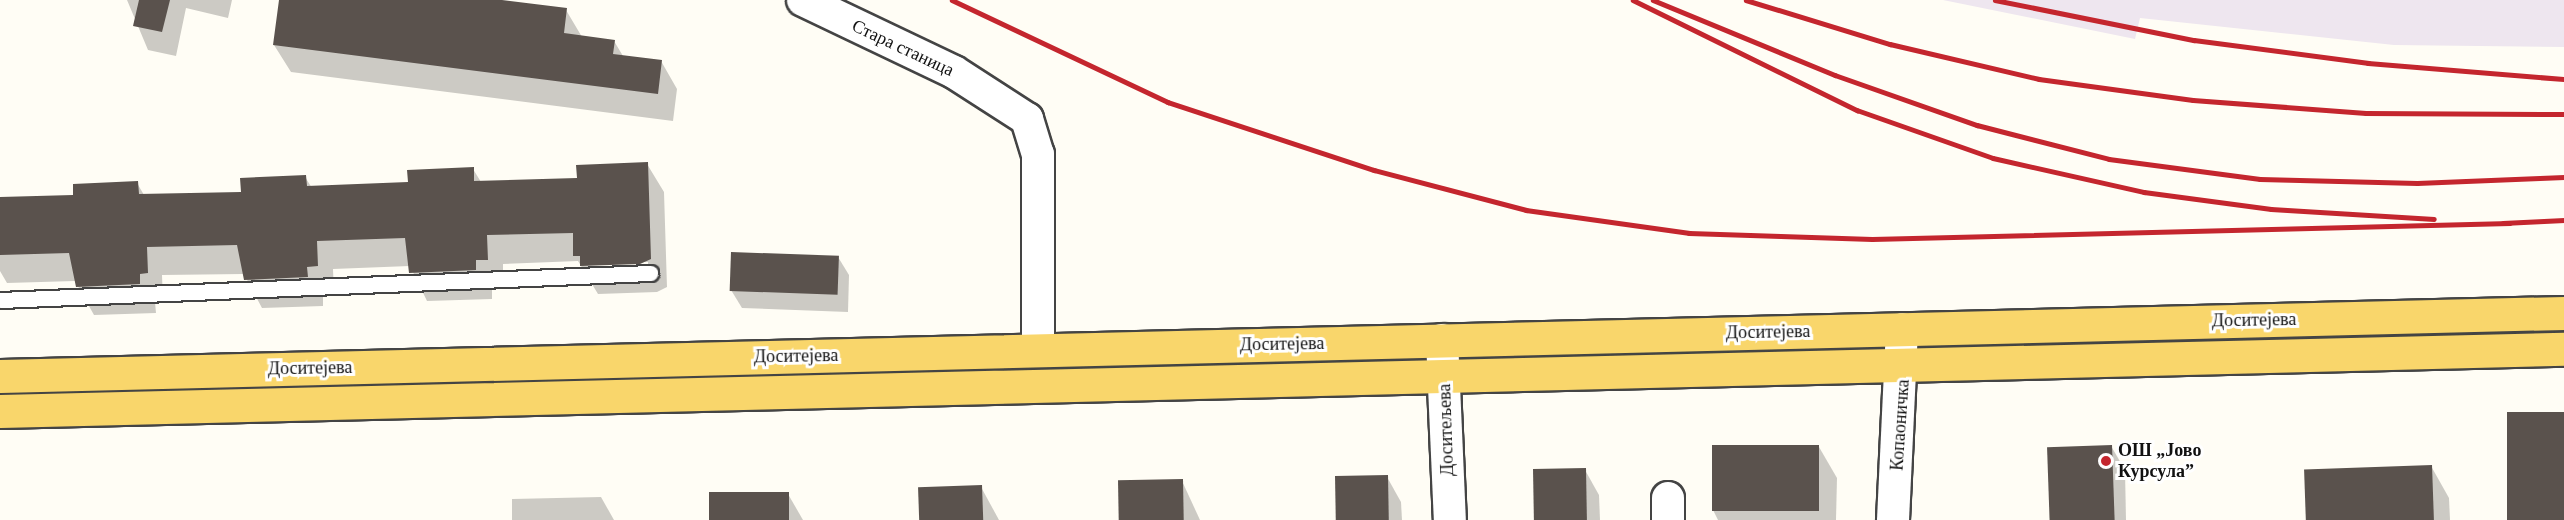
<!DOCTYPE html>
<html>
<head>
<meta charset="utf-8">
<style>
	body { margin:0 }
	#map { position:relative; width:2564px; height:520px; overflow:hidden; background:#fffdf5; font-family:Georgia,serif }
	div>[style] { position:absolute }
	.industrial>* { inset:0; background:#eee6ef }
	.shadow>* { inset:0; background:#0003 }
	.building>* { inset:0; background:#5a524d; transform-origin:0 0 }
	.roads { filter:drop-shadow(2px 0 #444) drop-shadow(-2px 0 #444) drop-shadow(0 2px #444) drop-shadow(0 -2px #444) }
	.service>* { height:15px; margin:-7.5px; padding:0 7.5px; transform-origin:7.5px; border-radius:7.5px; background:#fff }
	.minor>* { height:32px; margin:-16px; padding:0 16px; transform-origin:16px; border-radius:16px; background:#fff }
	.primary>* { height:33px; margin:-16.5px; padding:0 16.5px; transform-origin:16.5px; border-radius:16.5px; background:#f9d66b }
	.rail>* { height:4.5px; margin:-2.25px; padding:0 2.25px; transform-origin:2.25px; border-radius:2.25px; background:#c4262e }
	.dots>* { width:16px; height:16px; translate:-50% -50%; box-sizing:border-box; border:3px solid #fff; border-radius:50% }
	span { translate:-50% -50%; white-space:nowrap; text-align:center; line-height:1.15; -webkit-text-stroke:6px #fff; paint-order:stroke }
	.street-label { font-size:18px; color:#111 }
	.poi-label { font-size:18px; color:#111; font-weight:700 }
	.left { translate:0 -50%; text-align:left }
</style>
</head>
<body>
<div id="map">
	<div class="industrial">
		<div style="clip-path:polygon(1943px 0,2564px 0,2564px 47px,2394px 45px,2140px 18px,2135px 39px)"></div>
	</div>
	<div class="shadow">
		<div style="clip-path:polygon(127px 0,232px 0,228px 18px,186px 8px,176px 56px,148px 50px)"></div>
		<div style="clip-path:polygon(280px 0,490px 0,566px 10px,582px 37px,614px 41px,623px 56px,661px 61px,677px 89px,673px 121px,291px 72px,274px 45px)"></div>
		<div style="clip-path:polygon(evenodd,647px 164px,664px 192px,667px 287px,657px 292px,598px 294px,578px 261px,503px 264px,503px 289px,492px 289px,492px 299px,427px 301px,410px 266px,333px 269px,334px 294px,323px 295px,323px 306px,262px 308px,244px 274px,162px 275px,163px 301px,155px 302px,156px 313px,94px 315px,75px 281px,7px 283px,0 271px,0 199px,75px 196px,137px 183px,144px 195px,243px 194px,305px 177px,312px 188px,409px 184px,473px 169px,481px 182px,578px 179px,647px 164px,648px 262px,648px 265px,588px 267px,588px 264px,648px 262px)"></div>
		<div style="clip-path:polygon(838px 257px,849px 275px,848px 312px,742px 308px,731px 290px)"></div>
		<div style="clip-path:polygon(2111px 446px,2125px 470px,2126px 520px,2050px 520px)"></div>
		<div style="clip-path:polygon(1819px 447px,1837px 478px,1836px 520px,1718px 520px,1713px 510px)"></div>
		<div style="clip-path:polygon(2431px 466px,2449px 498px,2450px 520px,2307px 520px)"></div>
		<div style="clip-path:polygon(1585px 470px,1599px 495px,1600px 520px,1536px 520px)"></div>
		<div style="clip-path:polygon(1387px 477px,1401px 502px,1402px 520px,1337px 520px)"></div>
		<div style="clip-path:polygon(1182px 481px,1200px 520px,1120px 520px)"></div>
		<div style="clip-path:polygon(981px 487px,999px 520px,920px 520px)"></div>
		<div style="clip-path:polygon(788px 494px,803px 520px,711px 520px)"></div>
		<div style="clip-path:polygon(601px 497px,614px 520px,512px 520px,512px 499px)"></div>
	</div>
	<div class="building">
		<div style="clip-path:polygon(139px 0,170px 0,162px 32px,133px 26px)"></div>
		<div style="clip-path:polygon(279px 0,502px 0,567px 8px,564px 33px,615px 40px,613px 54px,662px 60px,658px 94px,273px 45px)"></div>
		<div style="clip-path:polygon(648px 162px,651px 259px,640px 264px,580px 266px,580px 256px,573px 256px,573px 233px,487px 235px,488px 260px,476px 260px,476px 270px,409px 273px,405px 238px,317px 241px,318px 266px,307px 267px,308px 277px,244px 280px,237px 245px,147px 247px,148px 273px,140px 274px,140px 284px,76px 287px,69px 253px,0 255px,0 197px,73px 195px,73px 184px,138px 181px,139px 194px,241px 192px,240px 178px,306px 175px,307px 186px,408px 182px,407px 170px,474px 167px,474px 181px,577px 178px,576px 165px)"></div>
		<div style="left:731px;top:252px;width:108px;height:39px;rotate:2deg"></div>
		<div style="left:2564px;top:412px;width:108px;height:57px;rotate:90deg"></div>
		<div style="left:1712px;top:445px;width:107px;height:66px"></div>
		<div style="left:2112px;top:445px;width:75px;height:65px;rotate:88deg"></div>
		<div style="left:2432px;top:465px;width:55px;height:128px;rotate:88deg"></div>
		<div style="left:1586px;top:468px;width:52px;height:53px;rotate:89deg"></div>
		<div style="left:1388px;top:475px;width:45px;height:53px;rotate:89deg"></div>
		<div style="left:1183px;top:479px;width:41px;height:65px;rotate:89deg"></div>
		<div style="left:982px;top:485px;width:35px;height:64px;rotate:88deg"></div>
		<div style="left:789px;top:492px;width:28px;height:80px;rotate:90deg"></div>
	</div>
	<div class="roads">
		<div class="service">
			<div style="left:0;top:300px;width:651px;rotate:-2.38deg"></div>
		</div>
		<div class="minor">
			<div style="left:803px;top:0;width:167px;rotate:25.5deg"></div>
			<div style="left:954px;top:72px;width:87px;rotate:32.8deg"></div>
			<div style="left:1027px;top:119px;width:37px;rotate:73deg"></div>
			<div style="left:1038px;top:154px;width:196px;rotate:90deg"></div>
			<div style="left:1442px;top:340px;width:180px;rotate:87.5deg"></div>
			<div style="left:1668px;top:520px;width:22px;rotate:-90deg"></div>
			<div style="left:1893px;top:520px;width:191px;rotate:-87.3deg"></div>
		</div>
		<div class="primary">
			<div style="left:0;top:376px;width:2565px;rotate:-1.41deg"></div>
			<div style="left:0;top:411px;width:2565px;rotate:-1.39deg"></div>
		</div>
	</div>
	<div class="rail">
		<div style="left:952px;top:0;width:239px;rotate:25.3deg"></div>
		<div style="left:1168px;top:102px;width:217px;rotate:18.3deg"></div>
		<div style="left:1374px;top:170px;width:157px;rotate:14.7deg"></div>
		<div style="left:1526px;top:210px;width:165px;rotate:8deg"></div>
		<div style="left:1689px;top:233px;width:183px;rotate:1.9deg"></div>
		<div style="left:1872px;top:239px;width:638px;rotate:-1.44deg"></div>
		<div style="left:1633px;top:0;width:250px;rotate:26.2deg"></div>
		<div style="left:1857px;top:110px;width:144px;rotate:19.4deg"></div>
		<div style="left:1993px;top:158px;width:155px;rotate:12.7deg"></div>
		<div style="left:2144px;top:192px;width:128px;rotate:7.6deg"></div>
		<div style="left:2271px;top:209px;width:163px;rotate:3.5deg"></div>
		<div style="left:1653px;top:0;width:197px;rotate:22.4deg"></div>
		<div style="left:1835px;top:75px;width:151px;rotate:19.4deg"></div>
		<div style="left:1977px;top:125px;width:136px;rotate:14.4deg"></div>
		<div style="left:2109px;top:159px;width:152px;rotate:7.5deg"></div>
		<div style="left:2260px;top:179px;width:157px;rotate:1.5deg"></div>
		<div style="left:2417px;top:183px;width:147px;rotate:-2.3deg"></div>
		<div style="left:1746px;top:0;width:151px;rotate:17deg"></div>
		<div style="left:1890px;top:44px;width:153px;rotate:13.2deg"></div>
		<div style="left:2039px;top:79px;width:155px;rotate:7.8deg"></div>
		<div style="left:2193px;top:100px;width:173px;rotate:4.3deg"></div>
		<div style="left:2366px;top:113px;width:198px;rotate:0.3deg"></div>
		<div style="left:1995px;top:0;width:203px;rotate:11.4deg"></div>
		<div style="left:2194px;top:40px;width:176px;rotate:7.5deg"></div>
		<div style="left:2368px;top:63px;width:197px;rotate:4.7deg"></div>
		<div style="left:2503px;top:223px;width:61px;rotate:-2.8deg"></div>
	</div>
	<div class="dots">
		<div style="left:2106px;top:461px;background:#c4262e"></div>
	</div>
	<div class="street-label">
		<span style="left:903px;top:48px;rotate:25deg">Стара станица</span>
		<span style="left:2254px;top:320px;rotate:-1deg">Доситејева</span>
		<span style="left:1768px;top:332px;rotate:-1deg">Доситејева</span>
		<span style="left:1282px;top:344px;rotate:-1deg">Доситејева</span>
		<span style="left:796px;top:356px;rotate:-1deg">Доситејева</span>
		<span style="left:310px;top:368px;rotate:-1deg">Доситејева</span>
		<span style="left:1900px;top:425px;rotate:-86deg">Копаоничка</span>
		<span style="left:1446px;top:430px;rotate:-92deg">Доситељева</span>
	</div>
	<div class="poi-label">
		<span class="left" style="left:2118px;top:461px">ОШ „Јово<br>Курсула”</span>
	</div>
</div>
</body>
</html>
